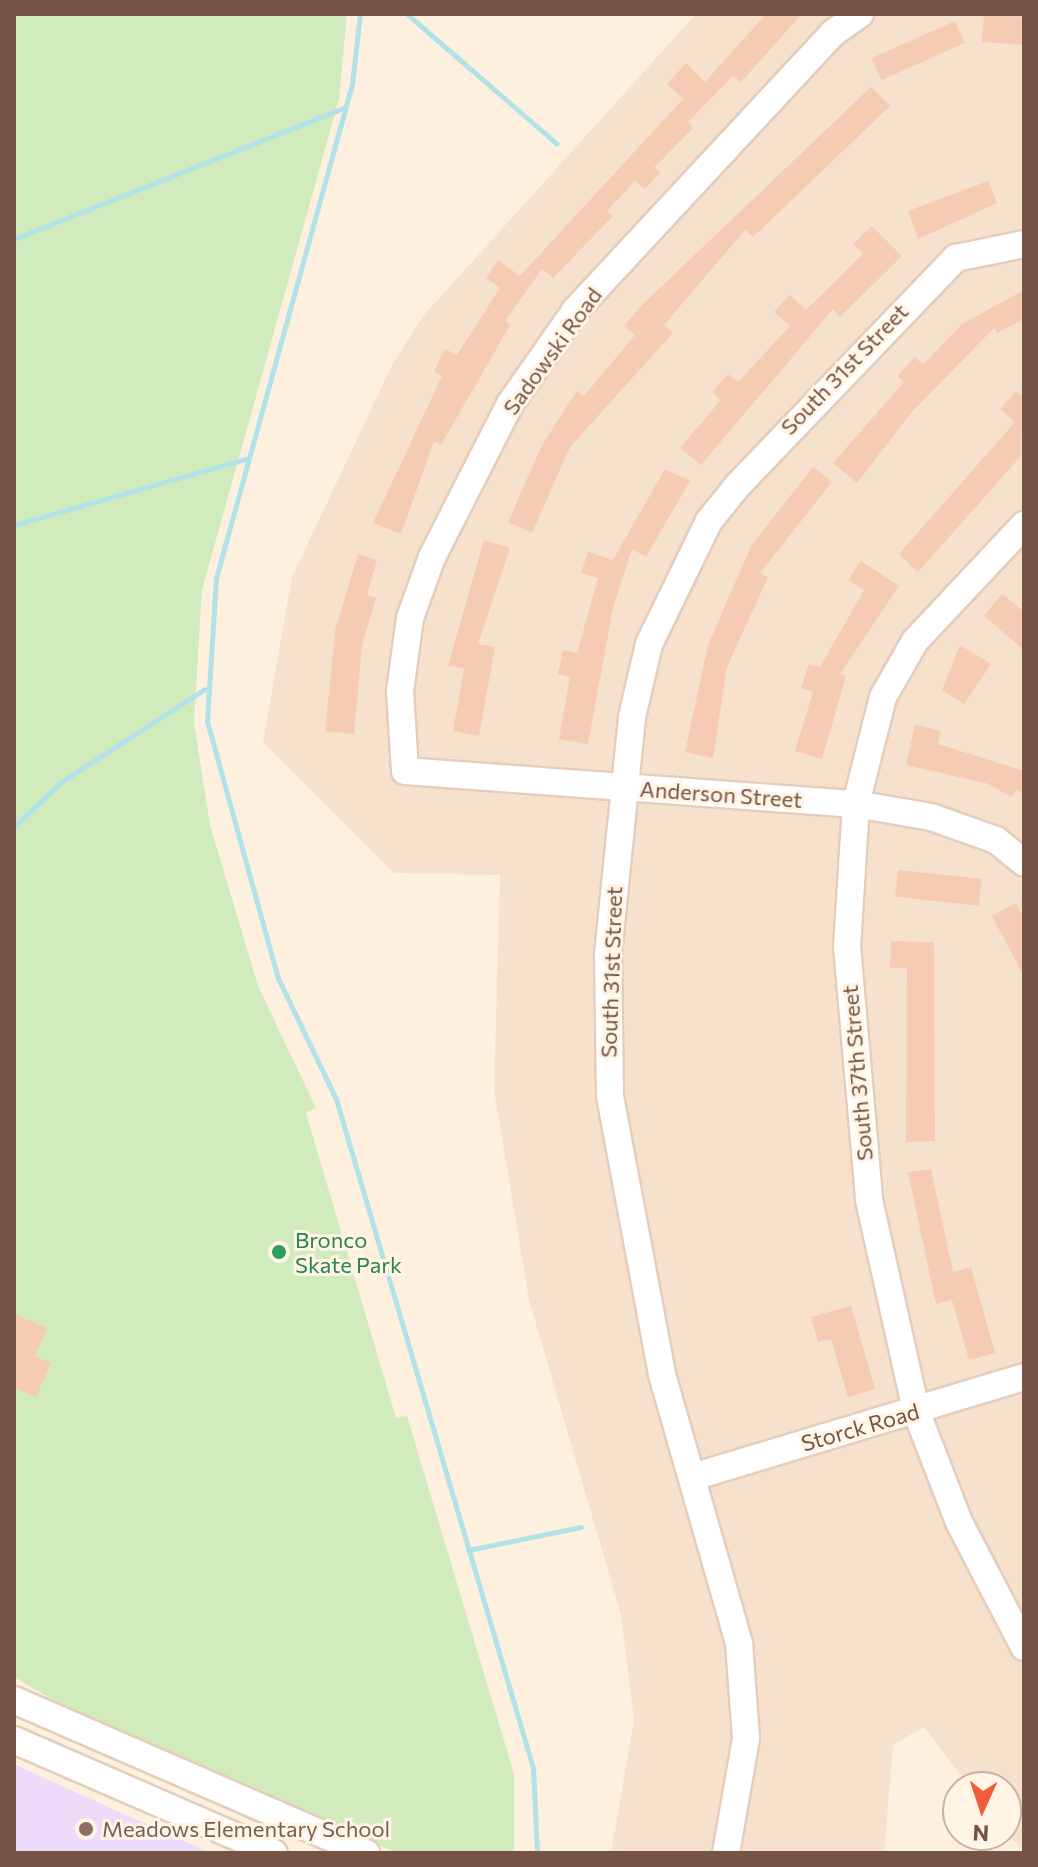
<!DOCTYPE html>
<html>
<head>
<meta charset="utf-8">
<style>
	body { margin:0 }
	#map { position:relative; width:1038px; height:1867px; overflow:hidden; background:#fef0de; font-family:Commissioner,sans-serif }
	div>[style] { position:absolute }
	.residential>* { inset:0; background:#f6e1cc }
	.education>* { inset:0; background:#eddbf9 }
	.green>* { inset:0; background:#d1ebbc }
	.stream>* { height:5px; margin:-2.5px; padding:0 2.5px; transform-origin:2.5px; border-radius:2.5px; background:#b1e2e8 }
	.building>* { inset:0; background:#f5cbb3; transform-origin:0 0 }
	.roads { filter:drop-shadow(2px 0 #e4cdbc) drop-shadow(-2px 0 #e4cdbc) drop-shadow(0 2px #e4cdbc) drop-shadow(0 -2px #e4cdbc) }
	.minor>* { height:26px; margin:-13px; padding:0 13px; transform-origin:13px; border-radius:13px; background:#fff }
	.dots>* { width:22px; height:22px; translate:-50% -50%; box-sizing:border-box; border:4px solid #fff4e5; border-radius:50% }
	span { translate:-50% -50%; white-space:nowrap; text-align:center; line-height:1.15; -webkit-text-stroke:6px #fff4e5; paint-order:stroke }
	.street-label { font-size:22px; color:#755445 }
	.leisure-label { font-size:22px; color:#27864d }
	.left { translate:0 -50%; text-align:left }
	.education-label { font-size:22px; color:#785e54 }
	.frame { position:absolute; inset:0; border:16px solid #755445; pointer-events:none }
	.north { position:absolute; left:942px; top:1771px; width:80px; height:80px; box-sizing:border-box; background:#fff4e5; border:2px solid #c8b4a5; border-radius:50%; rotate:183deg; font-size:22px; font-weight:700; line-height:32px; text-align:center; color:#755445 }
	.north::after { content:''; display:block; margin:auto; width:28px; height:36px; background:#f15b39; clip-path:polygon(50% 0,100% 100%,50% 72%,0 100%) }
</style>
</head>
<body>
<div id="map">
	<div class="residential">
		<div style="clip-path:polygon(696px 14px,1024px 14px,1024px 1851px,1006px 1833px,1006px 1787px,970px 1787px,924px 1727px,893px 1745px,884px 1853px,611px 1853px,634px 1720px,621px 1615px,529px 1300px,494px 1090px,500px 875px,394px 873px,263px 742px,292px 577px,393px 363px,424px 315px)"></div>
	</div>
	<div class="education">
		<div style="clip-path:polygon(14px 1764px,64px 1787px,211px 1853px,14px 1853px)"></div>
	</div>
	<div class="green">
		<div style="clip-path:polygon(14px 14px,347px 14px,339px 99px,202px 590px,194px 722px,210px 825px,258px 986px,316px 1108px,306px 1113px,396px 1418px,407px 1416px,514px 1774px,514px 1853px,397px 1853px,85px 1719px,14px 1677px)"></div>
	</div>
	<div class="stream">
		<div style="left:360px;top:14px;width:70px;rotate:96.5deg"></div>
		<div style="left:352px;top:84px;width:512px;rotate:105.39deg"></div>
		<div style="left:216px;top:578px;width:143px;rotate:93.6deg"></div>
		<div style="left:207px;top:721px;width:267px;rotate:74.6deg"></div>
		<div style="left:278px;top:978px;width:134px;rotate:64.4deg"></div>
		<div style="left:336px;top:1099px;width:697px;rotate:73.59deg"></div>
		<div style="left:533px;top:1768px;width:85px;rotate:87.3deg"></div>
		<div style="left:407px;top:14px;width:198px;rotate:40.9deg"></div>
		<div style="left:14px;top:239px;width:354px;rotate:-21.7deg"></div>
		<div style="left:14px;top:525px;width:244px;rotate:-15.9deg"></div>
		<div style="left:14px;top:827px;width:65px;rotate:-43.8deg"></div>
		<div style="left:61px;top:782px;width:171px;rotate:-32.9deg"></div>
		<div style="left:468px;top:1550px;width:115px;rotate:-11.5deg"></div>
	</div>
	<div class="building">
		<div style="clip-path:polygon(766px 14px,802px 14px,741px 82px,733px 76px,688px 122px,693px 128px,654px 168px,660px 172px,645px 189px,635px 181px,607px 211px,613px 216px,553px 278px,542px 269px,505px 321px,510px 325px,441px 445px,434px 441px,401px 534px,373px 523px,442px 376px,434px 372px,445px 349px,457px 355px,500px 288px,486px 278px,498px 260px,520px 276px,683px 99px,667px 84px,686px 63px,705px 82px)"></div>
		<div style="left:984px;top:14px;width:40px;height:28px;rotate:4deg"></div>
		<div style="left:955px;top:21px;width:24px;height:91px;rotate:66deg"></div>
		<div style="clip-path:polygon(871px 87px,890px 106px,753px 237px,745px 230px,664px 325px,673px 333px,570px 447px,532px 533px,508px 522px,542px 445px,577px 391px,584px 396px,635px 335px,624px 326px,641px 306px)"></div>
		<div style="clip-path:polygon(988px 181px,997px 203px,918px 239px,908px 211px)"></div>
		<div style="clip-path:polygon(872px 226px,902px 256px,840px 317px,833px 309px,701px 465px,680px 448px,721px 400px,712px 392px,728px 374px,738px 382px,790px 326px,774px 312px,790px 295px,806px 310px,863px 254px,853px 244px)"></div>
		<div style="clip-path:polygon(1024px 290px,1024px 319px,997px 333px,994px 328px,911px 413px,857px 483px,833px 463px,904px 382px,897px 376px,915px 357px,923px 365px,962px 324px)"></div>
		<div style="clip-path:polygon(1016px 391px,1024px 398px,1020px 457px,918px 572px,899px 554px,1015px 422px,1000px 409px)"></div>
		<div style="clip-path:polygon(813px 467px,832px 482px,760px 573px,768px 577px,727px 667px,713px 758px,685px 752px,708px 645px,751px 546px)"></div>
		<div style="clip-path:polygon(665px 469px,690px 481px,646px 557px,632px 549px,613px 608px,588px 744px,559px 739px,570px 677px,558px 674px,563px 650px,577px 653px,598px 578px,581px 573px,588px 552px,613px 560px)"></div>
		<div style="clip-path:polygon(484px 540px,510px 548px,478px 644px,495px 647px,479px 736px,453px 731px,464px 668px,448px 666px)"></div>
		<div style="clip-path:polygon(358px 554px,377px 560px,367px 595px,376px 598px,362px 645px,354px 734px,325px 731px,335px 631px)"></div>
		<div style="clip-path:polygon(861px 561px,899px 586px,840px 674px,846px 676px,822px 759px,795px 751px,813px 692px,801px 688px,809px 664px,820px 667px,864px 590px,848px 580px)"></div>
		<div style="clip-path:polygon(1002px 594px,1024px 612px,1024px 650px,984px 616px)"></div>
		<div style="clip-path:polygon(960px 645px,991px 664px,964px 704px,942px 690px)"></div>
		<div style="clip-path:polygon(915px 724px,941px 731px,938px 744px,1024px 771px,1024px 794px,1016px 790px,1011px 797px,989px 784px,906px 765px)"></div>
		<div style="left:898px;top:870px;width:84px;height:27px;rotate:6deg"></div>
		<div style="clip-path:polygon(1016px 903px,1024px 919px,1024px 976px,992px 916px)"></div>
		<div style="clip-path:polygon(891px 941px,934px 942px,935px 1141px,906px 1142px,907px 968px,890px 968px)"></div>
		<div style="clip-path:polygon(931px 1169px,953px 1272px,971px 1267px,995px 1353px,969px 1360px,952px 1300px,936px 1304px,908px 1172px)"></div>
		<div style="clip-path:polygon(851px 1306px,875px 1389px,848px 1397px,831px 1339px,818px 1342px,811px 1317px)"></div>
		<div style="clip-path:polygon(14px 1314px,47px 1328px,35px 1356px,51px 1363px,36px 1397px,14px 1388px)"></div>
	</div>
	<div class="roads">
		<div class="minor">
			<div style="left:860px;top:14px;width:33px;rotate:145deg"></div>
			<div style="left:833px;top:33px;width:379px;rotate:132.9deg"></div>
			<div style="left:575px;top:311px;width:113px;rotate:125deg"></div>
			<div style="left:510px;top:404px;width:172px;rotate:117deg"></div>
			<div style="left:432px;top:557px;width:65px;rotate:109.8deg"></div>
			<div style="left:410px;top:618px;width:74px;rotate:97.8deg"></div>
			<div style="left:400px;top:691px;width:80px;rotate:86.4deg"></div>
			<div style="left:405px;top:771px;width:452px;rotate:4.2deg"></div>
			<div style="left:856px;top:804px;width:76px;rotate:9.8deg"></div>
			<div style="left:931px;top:817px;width:69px;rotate:19.5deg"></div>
			<div style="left:996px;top:840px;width:36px;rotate:39deg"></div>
			<div style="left:1024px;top:525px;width:159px;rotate:133.2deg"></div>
			<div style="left:915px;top:641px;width:64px;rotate:119.7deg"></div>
			<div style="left:883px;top:697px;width:110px;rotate:104.2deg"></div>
			<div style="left:856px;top:804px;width:142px;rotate:93.6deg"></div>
			<div style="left:847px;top:946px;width:255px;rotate:85deg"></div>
			<div style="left:869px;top:1200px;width:216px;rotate:77.4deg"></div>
			<div style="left:916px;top:1411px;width:119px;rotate:68.8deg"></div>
			<div style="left:959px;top:1522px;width:141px;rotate:62.5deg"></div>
			<div style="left:696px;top:1476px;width:343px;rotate:-16.8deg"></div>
			<div style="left:14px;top:1700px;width:384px;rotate:23.5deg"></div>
			<div style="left:14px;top:1740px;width:283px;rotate:23.5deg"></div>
			<div style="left:726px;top:1853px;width:117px;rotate:-80.1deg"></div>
			<div style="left:746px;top:1738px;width:95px;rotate:-94.2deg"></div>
			<div style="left:739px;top:1643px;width:280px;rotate:-106deg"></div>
			<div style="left:662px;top:1374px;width:283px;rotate:-100.6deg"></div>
			<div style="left:610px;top:1096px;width:142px;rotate:-90.8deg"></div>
			<div style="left:608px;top:954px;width:238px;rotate:-84.2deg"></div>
			<div style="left:632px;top:717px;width:75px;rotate:-76.9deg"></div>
			<div style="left:649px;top:644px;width:137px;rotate:-64deg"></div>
			<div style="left:709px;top:521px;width:46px;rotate:-51.1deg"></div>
			<div style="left:738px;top:485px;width:315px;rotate:-46.2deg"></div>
			<div style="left:956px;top:258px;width:69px;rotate:-11.6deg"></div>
		</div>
	</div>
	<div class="dots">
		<div style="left:279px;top:1252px;background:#2e9e5b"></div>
		<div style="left:86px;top:1829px;background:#8d6e63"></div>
	</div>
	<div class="street-label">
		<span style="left:552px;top:351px;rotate:-54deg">Sadowski Road</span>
		<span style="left:844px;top:369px;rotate:-46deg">South 31st Street</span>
		<span style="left:721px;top:794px;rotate:4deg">Anderson Street</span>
		<span style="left:611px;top:972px;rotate:-88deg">South 31st Street</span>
		<span style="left:857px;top:1073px;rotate:-95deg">South 37th Street</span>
		<span style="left:860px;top:1427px;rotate:-16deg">Storck Road</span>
	</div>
	<div class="leisure-label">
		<span class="left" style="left:295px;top:1252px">Bronco<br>Skate Park</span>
	</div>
	<div class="education-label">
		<span class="left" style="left:102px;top:1829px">Meadows Elementary School</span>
	</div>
	<div class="frame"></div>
	<div class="north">N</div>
</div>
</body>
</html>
